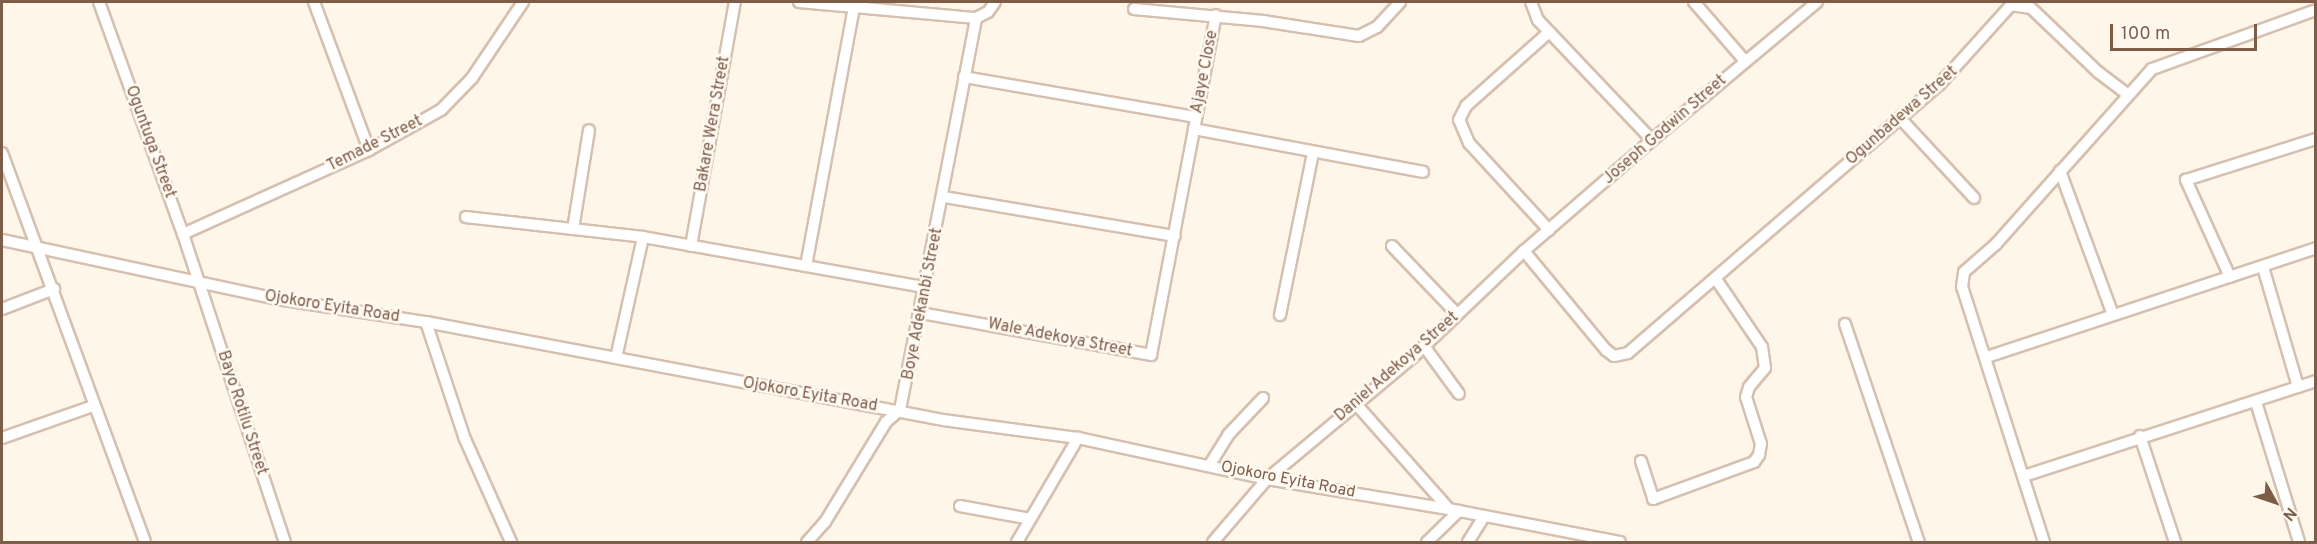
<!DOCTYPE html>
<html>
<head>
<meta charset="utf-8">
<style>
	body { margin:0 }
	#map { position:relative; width:2317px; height:544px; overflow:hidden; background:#fef6e8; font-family:Overpass,sans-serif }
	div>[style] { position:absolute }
	.roads { filter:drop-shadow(2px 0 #d5c0af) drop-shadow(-2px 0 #d5c0af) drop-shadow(0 2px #d5c0af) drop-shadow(0 -2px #d5c0af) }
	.street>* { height:10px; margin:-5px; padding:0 5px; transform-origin:5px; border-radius:5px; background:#fff }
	span { translate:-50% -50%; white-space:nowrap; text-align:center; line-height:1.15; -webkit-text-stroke:5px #fffaf1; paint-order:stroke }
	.street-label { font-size:16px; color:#7d5c48 }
	.frame { position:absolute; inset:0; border:3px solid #7d5c48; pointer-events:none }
	.north { position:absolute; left:2245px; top:472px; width:60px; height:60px; -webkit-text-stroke:4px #fffaf1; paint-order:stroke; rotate:130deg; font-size:16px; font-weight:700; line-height:24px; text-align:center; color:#7d5c48 }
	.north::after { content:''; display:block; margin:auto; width:21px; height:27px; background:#7d5c48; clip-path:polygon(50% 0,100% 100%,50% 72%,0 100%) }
	.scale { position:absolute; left:2110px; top:24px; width:147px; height:27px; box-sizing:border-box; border:3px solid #7d5c48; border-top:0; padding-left:8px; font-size:18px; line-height:21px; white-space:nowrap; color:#7d5c48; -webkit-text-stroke:4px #fffaf1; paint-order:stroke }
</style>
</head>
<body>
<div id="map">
	<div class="roads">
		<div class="street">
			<div style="left:99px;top:2px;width:247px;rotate:70.1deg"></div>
			<div style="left:183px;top:234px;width:324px;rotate:71.7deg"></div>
			<div style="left:314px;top:2px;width:158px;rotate:69.6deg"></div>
			<div style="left:799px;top:2px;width:178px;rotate:5.2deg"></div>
			<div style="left:1531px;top:2px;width:19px;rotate:69deg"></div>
			<div style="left:1538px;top:20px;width:166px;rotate:46.5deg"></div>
			<div style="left:1694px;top:2px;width:78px;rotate:49.2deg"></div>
			<div style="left:1134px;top:9px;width:130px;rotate:5.3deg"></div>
			<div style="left:1263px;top:21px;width:97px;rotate:8.9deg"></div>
			<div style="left:1359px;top:36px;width:20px;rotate:-27deg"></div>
			<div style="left:1377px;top:27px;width:34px;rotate:-47deg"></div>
			<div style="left:976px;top:18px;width:13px;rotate:-27deg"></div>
			<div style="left:988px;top:12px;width:12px;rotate:-55deg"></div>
			<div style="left:964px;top:77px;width:235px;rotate:9.8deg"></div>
			<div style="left:1900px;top:118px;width:109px;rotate:47.2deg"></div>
			<div style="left:1194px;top:129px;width:233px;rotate:10.6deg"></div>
			<div style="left:2px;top:153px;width:414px;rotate:69.8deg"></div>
			<div style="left:2060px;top:171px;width:153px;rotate:69.8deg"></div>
			<div style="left:944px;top:197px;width:234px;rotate:9.6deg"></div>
			<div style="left:466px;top:217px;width:178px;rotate:6.4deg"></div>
			<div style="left:643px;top:237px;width:285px;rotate:10.1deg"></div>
			<div style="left:573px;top:229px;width:100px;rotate:-80.8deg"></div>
			<div style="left:1549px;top:230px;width:118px;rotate:-132.6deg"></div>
			<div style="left:1469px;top:143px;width:25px;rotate:-113deg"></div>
			<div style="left:1459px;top:120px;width:16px;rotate:-63deg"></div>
			<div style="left:1466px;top:106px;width:111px;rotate:-41.7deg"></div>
			<div style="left:183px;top:234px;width:204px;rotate:-24.3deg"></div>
			<div style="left:369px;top:150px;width:82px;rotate:-29.1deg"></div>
			<div style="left:441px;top:110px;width:45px;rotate:-45.9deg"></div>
			<div style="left:472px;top:78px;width:92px;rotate:-56.1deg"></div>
			<div style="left:2px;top:240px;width:281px;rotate:12.1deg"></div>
			<div style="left:277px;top:299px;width:151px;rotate:8.8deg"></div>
			<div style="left:426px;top:322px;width:526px;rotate:10.73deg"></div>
			<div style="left:943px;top:420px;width:136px;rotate:7.6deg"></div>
			<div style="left:1078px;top:438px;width:193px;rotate:12.2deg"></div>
			<div style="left:1267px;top:479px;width:184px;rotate:9.4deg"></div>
			<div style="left:1449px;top:509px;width:174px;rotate:10.9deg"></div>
			<div style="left:691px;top:246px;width:248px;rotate:-79.8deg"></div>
			<div style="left:1392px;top:246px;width:94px;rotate:46.3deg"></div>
			<div style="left:1524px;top:251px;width:129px;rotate:50.4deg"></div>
			<div style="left:1606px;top:350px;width:10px;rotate:37deg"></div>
			<div style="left:1614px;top:356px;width:14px;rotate:-12deg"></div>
			<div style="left:1628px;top:353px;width:411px;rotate:-40.8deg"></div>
			<div style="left:1939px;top:85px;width:108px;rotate:-48deg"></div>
			<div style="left:2011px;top:5px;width:20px;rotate:9deg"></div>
			<div style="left:2031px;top:8px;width:93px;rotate:43.7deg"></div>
			<div style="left:2098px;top:72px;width:36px;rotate:37deg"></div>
			<div style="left:806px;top:266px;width:269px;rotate:-79.5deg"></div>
			<div style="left:2263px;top:267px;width:125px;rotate:73.7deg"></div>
			<div style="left:2230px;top:277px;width:107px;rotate:-114.4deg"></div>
			<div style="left:2186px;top:180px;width:136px;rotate:-17.5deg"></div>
			<div style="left:2px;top:309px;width:56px;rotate:-21deg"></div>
			<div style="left:921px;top:313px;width:234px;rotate:10.3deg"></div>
			<div style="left:1151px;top:355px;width:346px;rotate:-79.2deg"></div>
			<div style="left:1280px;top:315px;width:165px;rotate:-78.5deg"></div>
			<div style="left:426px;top:322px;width:123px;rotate:71.6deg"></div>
			<div style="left:465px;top:439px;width:113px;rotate:65.9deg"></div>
			<div style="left:1845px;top:324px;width:230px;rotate:71.3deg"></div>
			<div style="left:1424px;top:346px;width:59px;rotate:53.9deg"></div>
			<div style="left:1987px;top:357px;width:347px;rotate:-18.3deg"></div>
			<div style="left:616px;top:358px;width:124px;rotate:-77.4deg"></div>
			<div style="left:2256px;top:402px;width:146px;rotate:72.9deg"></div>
			<div style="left:1356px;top:404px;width:140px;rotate:48.5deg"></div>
			<div style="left:900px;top:410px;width:399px;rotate:-79deg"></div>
			<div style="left:2140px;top:436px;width:112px;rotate:71.7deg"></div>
			<div style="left:2px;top:438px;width:96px;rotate:-19.4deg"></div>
			<div style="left:1641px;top:461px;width:40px;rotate:72deg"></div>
			<div style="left:1653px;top:499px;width:108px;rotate:-20.1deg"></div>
			<div style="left:1754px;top:462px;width:9px;rotate:-54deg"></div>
			<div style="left:1759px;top:455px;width:11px;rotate:-80deg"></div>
			<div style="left:1761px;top:444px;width:49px;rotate:-107.7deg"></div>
			<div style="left:1746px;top:397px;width:10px;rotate:-73deg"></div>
			<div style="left:1749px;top:387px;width:25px;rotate:-50deg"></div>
			<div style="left:1765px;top:368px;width:21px;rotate:-98deg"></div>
			<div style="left:1762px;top:347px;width:82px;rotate:-124.1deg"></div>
			<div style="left:1209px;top:466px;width:36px;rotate:-58deg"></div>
			<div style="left:1228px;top:435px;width:51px;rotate:-46.6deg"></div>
			<div style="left:2024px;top:476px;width:307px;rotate:-18deg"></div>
			<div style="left:960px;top:506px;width:71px;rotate:10.5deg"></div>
			<div style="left:807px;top:542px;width:27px;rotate:-48deg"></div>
			<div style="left:825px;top:522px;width:117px;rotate:-58.6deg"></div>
			<div style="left:886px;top:422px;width:18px;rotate:-41deg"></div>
			<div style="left:1017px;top:542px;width:121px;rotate:-59.6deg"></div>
			<div style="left:1213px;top:542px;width:83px;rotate:-49.4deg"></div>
			<div style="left:1267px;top:479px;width:190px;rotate:-39.9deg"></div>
			<div style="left:1413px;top:357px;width:153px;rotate:-43.7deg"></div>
			<div style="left:1524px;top:251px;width:169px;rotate:-40.9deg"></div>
			<div style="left:1652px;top:140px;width:215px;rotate:-39.9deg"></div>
			<div style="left:1427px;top:542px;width:45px;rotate:-44.1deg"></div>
			<div style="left:1468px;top:542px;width:28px;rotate:-58deg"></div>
			<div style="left:2044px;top:542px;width:268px;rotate:-107.8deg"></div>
			<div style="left:1962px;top:287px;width:15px;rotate:-82deg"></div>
			<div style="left:1964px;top:272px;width:43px;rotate:-41.2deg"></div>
			<div style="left:1996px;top:244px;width:234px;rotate:-48.3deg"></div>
			<div style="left:2152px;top:69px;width:174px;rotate:-19.8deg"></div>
		</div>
	</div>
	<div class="street-label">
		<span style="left:1205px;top:72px;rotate:-79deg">Ajaye Close</span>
		<span style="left:1902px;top:116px;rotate:-41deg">Ogunbadewa Street</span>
		<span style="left:713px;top:124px;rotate:-80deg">Bakare Wera Street</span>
		<span style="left:1665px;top:130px;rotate:-41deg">Joseph Godwin Street</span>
		<span style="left:150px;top:142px;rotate:70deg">Oguntuga Street</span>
		<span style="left:375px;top:144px;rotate:-27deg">Temade Street</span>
		<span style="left:923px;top:304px;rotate:-79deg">Boye Adekanbi Street</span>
		<span style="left:332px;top:307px;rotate:9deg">Ojokoro Eyita Road</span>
		<span style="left:1060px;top:338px;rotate:11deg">Wale Adekoya Street</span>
		<span style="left:1397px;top:367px;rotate:-41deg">Daniel Adekoya Street</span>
		<span style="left:810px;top:395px;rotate:10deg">Ojokoro Eyita Road</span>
		<span style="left:242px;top:413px;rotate:72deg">Bayo Rotilu Street</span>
		<span style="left:1288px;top:480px;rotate:11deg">Ojokoro Eyita Road</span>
	</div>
	<div class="frame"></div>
	<div class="north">N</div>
	<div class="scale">100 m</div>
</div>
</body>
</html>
